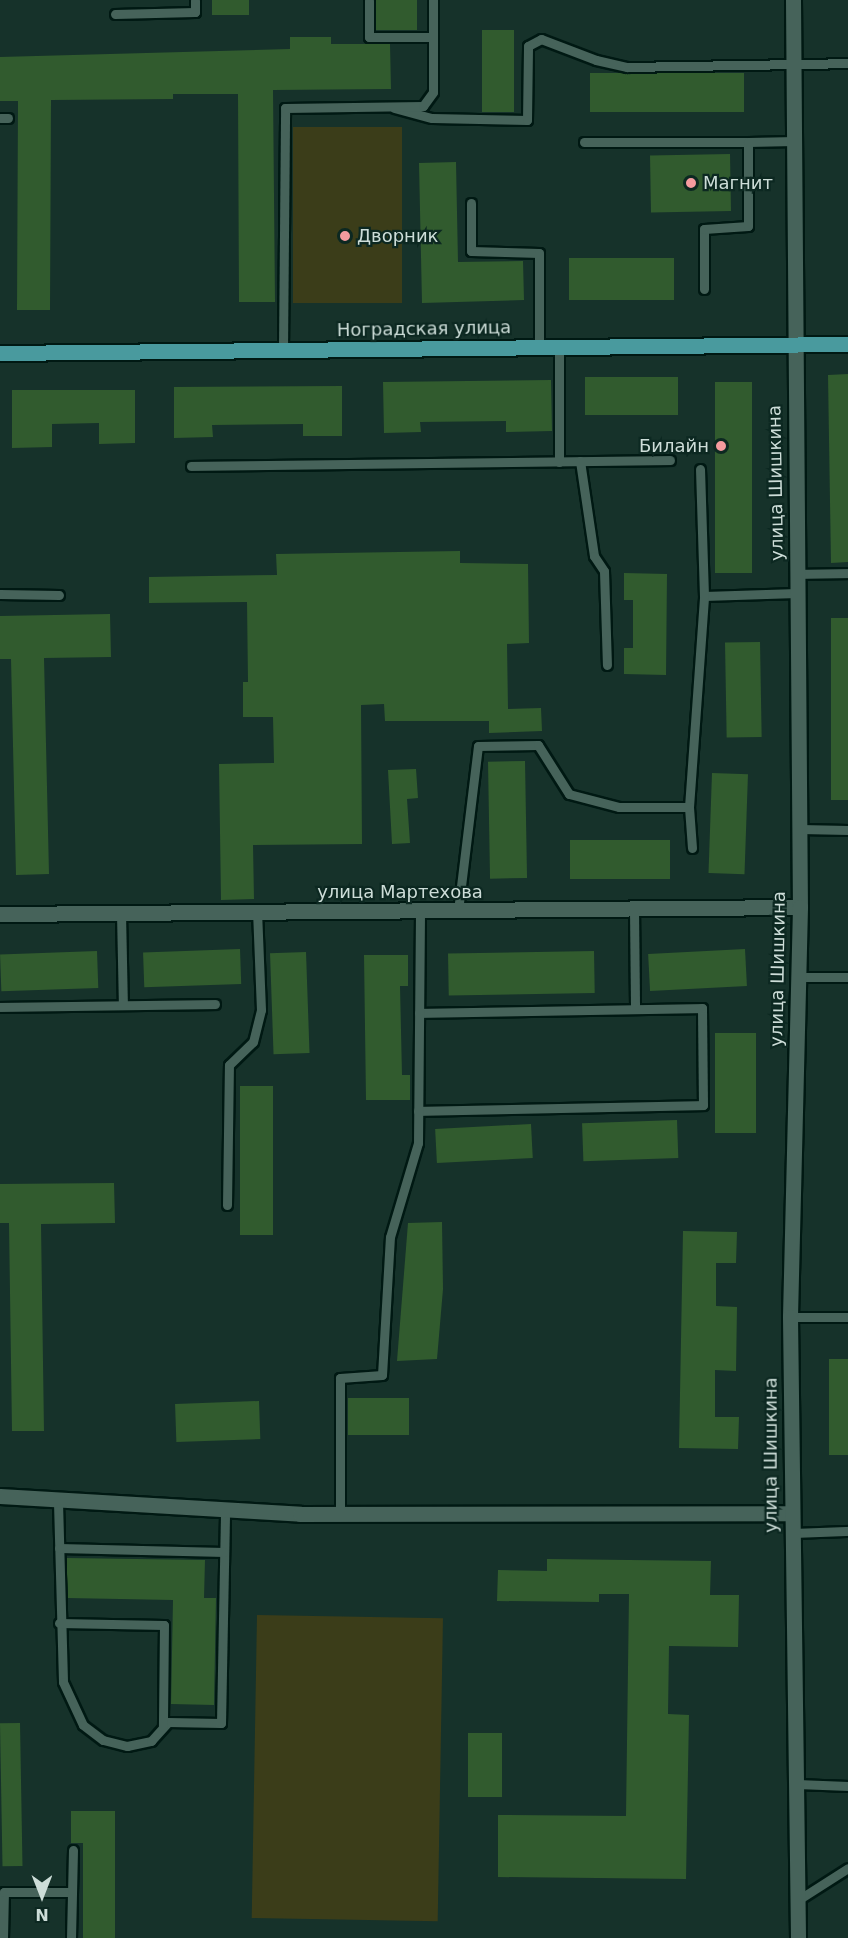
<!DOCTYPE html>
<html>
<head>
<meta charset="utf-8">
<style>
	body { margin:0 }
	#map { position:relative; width:848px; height:1938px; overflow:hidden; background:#16322a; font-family:"DejaVu Sans",sans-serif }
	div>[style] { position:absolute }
	.green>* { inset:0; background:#3b3d19; transform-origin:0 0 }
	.building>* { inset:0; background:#315b2e; transform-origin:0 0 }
	.roads { filter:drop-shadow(2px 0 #001913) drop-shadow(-2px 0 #001913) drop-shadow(0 2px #001913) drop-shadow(0 -2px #001913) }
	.service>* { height:9px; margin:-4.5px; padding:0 4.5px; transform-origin:4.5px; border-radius:4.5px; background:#46635a }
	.minor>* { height:15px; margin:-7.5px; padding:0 7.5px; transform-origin:7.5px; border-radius:7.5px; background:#46635a }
	.secondary>* { height:15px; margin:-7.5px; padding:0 7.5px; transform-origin:7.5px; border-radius:7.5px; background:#46635a }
	.primary>* { height:15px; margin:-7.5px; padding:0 7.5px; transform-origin:7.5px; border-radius:7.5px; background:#499a9e }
	.dots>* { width:16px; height:16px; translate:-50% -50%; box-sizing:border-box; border:3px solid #0c2821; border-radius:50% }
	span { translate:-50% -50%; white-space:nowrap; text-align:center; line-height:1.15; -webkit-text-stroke:4.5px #0c2821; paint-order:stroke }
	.poi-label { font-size:18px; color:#cdddd8 }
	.left { translate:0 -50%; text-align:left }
	.right { translate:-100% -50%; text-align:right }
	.street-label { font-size:18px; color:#cdddd8 }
	.north { position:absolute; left:12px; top:1866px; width:60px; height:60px; -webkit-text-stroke:4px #0c2821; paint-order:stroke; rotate:180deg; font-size:16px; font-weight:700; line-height:24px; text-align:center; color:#cdddd8 }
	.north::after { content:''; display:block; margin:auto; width:21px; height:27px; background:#cdddd8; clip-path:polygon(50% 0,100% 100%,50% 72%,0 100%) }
</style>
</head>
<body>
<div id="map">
	<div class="green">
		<div style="left:293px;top:127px;width:109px;height:176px"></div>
		<div style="left:257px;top:1615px;width:186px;height:303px;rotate:1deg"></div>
	</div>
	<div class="building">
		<div style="left:212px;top:0;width:37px;height:15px"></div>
		<div style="left:376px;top:0;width:41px;height:30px"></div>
		<div style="left:482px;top:30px;width:32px;height:82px"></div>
		<div style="clip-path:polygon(290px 37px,331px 37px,331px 44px,390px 44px,391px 89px,273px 90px,275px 302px,239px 302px,238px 94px,173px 94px,173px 99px,51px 100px,50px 310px,17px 310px,18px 101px,0 101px,0 57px,290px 49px)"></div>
		<div style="left:590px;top:73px;width:154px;height:39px"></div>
		<div style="left:730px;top:154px;width:57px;height:80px;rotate:89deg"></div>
		<div style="clip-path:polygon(456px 162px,458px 262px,523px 261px,524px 300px,422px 303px,419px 163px)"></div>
		<div style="left:569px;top:258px;width:105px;height:42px"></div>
		<div style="clip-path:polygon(848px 374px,848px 562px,831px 563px,828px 375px)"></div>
		<div style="left:678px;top:377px;width:38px;height:93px;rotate:90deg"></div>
		<div style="clip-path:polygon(551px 380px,552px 431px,506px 432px,506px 421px,420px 422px,421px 432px,384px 433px,383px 382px)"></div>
		<div style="left:715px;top:382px;width:37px;height:191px"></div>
		<div style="clip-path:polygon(342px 386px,342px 436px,303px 436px,303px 424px,212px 425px,213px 437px,174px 438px,174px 387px)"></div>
		<div style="clip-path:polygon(12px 390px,135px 390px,135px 443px,99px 444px,99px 423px,52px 424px,52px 447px,12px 448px)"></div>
		<div style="clip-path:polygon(460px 551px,460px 563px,528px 564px,529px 643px,507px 644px,508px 709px,541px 708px,542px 731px,489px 733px,489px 721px,385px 721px,384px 704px,361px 705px,362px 844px,253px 845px,254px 899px,221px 900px,219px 764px,274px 763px,273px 717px,243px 717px,243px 682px,248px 682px,247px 602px,149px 603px,149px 577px,277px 575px,276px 554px)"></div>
		<div style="clip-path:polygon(624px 573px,667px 574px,666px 675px,624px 674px,624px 648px,633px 648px,633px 600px,624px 600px)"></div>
		<div style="clip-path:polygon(110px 614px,111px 657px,44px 658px,49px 874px,16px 875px,11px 659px,0 659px,0 616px)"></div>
		<div style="left:831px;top:618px;width:17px;height:182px"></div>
		<div style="left:760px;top:642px;width:95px;height:35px;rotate:89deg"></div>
		<div style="left:525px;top:761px;width:117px;height:37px;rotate:89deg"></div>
		<div style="clip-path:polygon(416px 769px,418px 798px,407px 799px,410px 843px,392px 844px,388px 770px)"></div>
		<div style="left:712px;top:773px;width:36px;height:100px;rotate:2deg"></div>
		<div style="left:570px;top:840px;width:100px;height:39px"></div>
		<div style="left:240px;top:949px;width:35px;height:97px;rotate:88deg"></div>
		<div style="left:745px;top:949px;width:37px;height:97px;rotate:87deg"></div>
		<div style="left:97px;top:951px;width:37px;height:97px;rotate:88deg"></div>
		<div style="left:594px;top:951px;width:42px;height:146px;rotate:89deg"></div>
		<div style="left:306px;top:952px;width:101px;height:36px;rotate:88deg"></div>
		<div style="clip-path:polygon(364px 955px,408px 955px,408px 986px,400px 986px,402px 1075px,410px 1075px,410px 1100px,366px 1100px)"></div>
		<div style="left:715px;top:1033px;width:41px;height:100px"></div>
		<div style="left:240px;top:1086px;width:33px;height:149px"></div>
		<div style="left:677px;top:1120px;width:38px;height:95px;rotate:88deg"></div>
		<div style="left:531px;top:1124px;width:34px;height:96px;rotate:87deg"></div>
		<div style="clip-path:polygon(114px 1183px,115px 1223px,41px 1224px,44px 1431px,12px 1431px,9px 1223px,0 1223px,0 1184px)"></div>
		<div style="clip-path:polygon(442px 1222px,443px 1289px,437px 1359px,397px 1361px,408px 1223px)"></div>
		<div style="clip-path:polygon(683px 1231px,737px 1232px,736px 1263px,716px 1263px,716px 1306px,737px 1307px,736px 1371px,715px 1370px,715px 1417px,739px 1417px,738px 1449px,679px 1448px)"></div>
		<div style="left:829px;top:1359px;width:19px;height:96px"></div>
		<div style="left:348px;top:1398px;width:61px;height:37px"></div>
		<div style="left:259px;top:1401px;width:38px;height:84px;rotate:88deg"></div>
		<div style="clip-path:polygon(66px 1558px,205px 1560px,204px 1598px,216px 1598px,214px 1705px,171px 1704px,173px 1600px,67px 1598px)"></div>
		<div style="clip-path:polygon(547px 1559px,711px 1561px,710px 1595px,739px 1595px,738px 1647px,669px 1646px,668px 1714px,689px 1715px,686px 1879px,498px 1877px,498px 1815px,626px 1816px,629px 1594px,599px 1594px,599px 1602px,497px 1601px,498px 1570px,547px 1571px)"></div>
		<div style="left:20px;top:1723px;width:143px;height:20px;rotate:89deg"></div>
		<div style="left:468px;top:1733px;width:34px;height:64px"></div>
		<div style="clip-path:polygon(71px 1811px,115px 1811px,115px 1938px,83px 1938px,83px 1843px,71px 1843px)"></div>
	</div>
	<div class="roads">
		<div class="service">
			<div style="left:369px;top:0;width:37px;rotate:90deg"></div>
			<div style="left:369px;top:37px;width:64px"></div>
			<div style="left:115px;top:14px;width:80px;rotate:-1.4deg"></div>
			<div style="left:195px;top:12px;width:12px;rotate:-90deg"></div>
			<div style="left:394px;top:108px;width:39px;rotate:15deg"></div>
			<div style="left:432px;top:118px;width:95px;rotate:1.2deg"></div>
			<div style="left:527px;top:120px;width:74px;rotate:-89.2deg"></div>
			<div style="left:528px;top:46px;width:15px;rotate:-28deg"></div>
			<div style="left:541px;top:39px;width:59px;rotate:20.9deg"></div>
			<div style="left:596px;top:60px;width:32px;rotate:13deg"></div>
			<div style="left:627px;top:67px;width:221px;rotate:-1deg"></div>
			<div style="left:0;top:118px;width:8px"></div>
			<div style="left:584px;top:142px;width:164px"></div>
			<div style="left:471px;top:203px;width:48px;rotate:90deg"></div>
			<div style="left:471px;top:251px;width:68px;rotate:1.7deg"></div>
			<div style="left:539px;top:253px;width:94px;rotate:90deg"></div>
			<div style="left:704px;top:289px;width:60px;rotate:-90deg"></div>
			<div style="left:704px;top:229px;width:44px;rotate:-3.9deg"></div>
			<div style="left:748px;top:226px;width:84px;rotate:-90deg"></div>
			<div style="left:748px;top:142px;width:47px;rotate:-1.2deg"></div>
			<div style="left:559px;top:347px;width:115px;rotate:90deg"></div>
			<div style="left:283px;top:350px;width:242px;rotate:-89.5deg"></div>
			<div style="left:285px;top:108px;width:138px;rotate:-0.8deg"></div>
			<div style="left:423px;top:106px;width:17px;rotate:-54deg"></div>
			<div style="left:433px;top:92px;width:92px;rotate:-90deg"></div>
			<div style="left:580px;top:461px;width:96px;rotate:81.6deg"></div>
			<div style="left:594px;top:556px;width:18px;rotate:56deg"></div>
			<div style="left:604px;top:571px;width:94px;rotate:88.2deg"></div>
			<div style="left:191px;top:466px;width:479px;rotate:-0.7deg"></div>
			<div style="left:797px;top:574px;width:51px;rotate:-1.1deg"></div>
			<div style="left:0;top:594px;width:59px;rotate:1deg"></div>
			<div style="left:704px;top:596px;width:93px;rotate:-1.8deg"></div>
			<div style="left:800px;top:829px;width:48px;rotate:1.2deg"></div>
			<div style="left:692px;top:848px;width:41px;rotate:-94.2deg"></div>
			<div style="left:689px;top:807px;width:212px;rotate:-85.9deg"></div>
			<div style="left:704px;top:596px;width:127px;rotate:-91.8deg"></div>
			<div style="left:634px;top:909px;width:100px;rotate:89.4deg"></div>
			<div style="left:458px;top:911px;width:166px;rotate:-83.1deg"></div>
			<div style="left:478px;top:746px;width:60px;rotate:-1deg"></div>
			<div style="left:538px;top:745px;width:58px;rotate:57.7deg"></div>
			<div style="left:569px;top:794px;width:52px;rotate:14.6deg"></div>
			<div style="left:619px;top:807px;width:70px"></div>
			<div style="left:121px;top:913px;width:92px;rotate:88.8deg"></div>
			<div style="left:798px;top:977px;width:50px"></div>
			<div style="left:0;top:1007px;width:215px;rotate:-0.8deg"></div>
			<div style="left:418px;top:1111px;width:285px;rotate:-1.2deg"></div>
			<div style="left:703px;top:1105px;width:97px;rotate:-90.6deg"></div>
			<div style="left:702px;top:1008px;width:283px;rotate:179deg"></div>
			<div style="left:227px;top:1205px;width:140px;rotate:-89.2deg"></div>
			<div style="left:229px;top:1065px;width:33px;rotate:-44deg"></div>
			<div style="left:253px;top:1042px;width:33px;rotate:-76deg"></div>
			<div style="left:261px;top:1010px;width:99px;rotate:-92.3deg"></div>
			<div style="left:790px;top:1317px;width:58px"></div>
			<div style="left:58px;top:1502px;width:180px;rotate:88.4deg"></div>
			<div style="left:63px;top:1682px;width:47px;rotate:65.1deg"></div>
			<div style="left:83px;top:1725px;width:25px;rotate:37deg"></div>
			<div style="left:103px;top:1740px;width:25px;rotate:14deg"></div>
			<div style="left:127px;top:1746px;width:25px;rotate:-12deg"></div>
			<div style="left:151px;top:1741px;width:25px;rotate:-48deg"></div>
			<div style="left:168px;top:1722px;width:53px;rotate:1.1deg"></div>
			<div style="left:221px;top:1723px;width:213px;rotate:-88.9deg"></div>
			<div style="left:340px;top:1514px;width:136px;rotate:-90deg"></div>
			<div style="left:340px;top:1378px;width:42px;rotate:-4.1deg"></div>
			<div style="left:382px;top:1375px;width:138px;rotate:-86.7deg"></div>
			<div style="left:390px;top:1237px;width:98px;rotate:-73.4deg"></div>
			<div style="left:418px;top:1143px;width:231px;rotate:-89.5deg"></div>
			<div style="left:791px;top:1533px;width:57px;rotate:-2deg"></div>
			<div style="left:59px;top:1548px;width:165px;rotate:1.4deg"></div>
			<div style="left:59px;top:1623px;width:105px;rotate:1.1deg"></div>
			<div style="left:164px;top:1625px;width:102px;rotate:90.6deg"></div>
			<div style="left:797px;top:1784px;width:51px;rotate:2.2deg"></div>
			<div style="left:798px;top:1900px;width:59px;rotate:-32.6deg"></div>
			<div style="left:3px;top:1938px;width:46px;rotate:-88.8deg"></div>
			<div style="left:4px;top:1892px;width:66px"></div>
			<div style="left:71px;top:1938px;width:88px;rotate:-88.7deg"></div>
		</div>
		<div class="minor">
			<div style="left:0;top:914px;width:800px;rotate:-0.5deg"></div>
			<div style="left:0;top:1496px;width:301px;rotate:3.4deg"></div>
			<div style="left:300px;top:1514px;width:491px;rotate:-0.1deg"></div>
		</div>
		<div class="secondary">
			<div style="left:793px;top:0;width:907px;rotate:89.56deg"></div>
			<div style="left:800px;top:907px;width:410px;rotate:91.4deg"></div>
			<div style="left:790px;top:1317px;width:621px;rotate:89.26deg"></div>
		</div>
		<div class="primary">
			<div style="left:0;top:353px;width:848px;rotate:-0.61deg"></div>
		</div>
	</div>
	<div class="dots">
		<div style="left:691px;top:183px;background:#f59b9f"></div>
		<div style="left:345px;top:236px;background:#f59b9f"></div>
		<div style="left:721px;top:446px;background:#f59b9f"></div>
	</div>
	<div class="poi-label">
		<span class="left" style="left:703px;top:183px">Магнит</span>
		<span class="left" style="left:357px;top:236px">Дворник</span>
		<span class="right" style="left:709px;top:446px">Билайн</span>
	</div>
	<div class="street-label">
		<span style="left:424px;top:329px;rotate:-1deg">Ноградская улица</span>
		<span style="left:776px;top:483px;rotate:-91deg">улица Шишкина</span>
		<span style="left:400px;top:892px">улица Мартехова</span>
		<span style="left:778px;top:969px;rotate:-89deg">улица Шишкина</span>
		<span style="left:771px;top:1455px;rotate:-90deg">улица Шишкина</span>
	</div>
	<div class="north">N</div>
</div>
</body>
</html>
